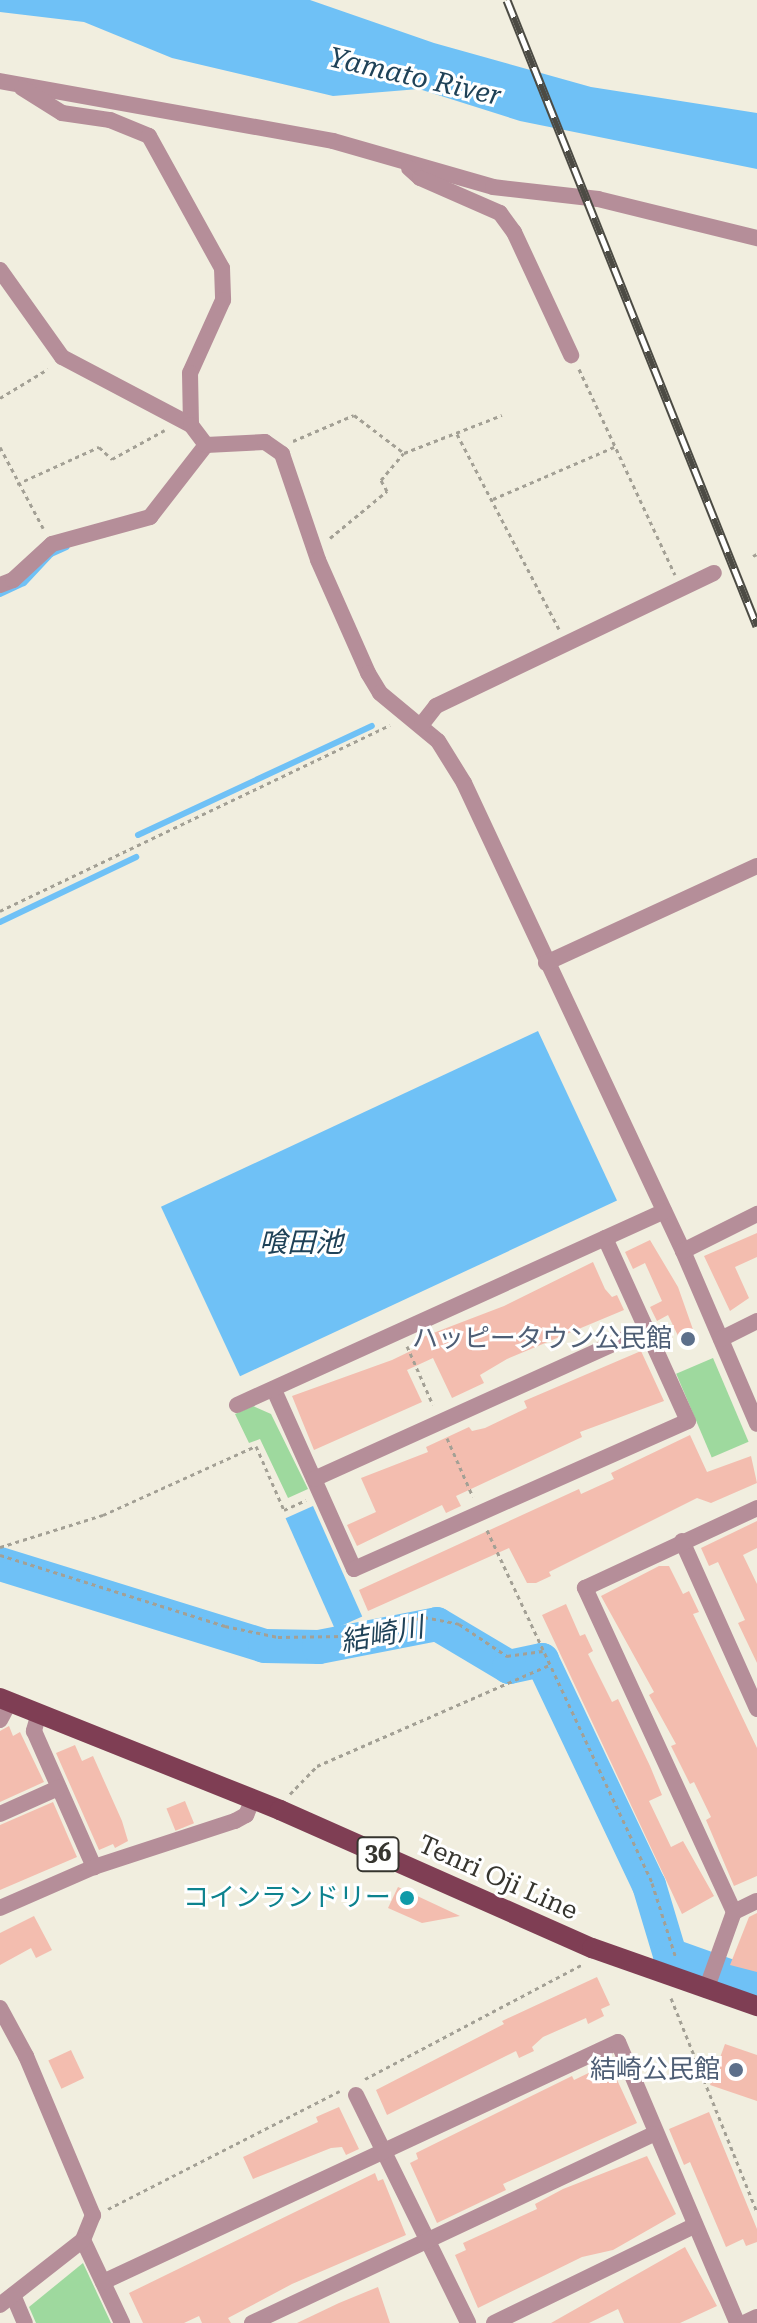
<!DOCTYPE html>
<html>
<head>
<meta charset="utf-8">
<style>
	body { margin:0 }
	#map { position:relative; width:757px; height:2323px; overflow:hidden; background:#f1eedf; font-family:"Roboto Serif","Noto Sans JP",serif }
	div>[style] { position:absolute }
	.green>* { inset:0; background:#9ed99e; transform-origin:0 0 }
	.water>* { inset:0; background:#6fc1f6; transform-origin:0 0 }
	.stream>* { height:6px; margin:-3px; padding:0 3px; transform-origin:3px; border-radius:3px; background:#6fc1f6 }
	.river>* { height:34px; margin:-17px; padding:0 17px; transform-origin:17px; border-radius:17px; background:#6fc1f6 }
	.building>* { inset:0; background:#f3bdaf; transform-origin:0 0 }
	.path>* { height:3px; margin-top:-1.5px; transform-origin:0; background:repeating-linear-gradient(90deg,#a3a095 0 4px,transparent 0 8px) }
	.minor>* { height:16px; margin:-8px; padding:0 8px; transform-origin:8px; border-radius:8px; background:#b58e99 }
	.tertiary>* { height:16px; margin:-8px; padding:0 8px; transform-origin:8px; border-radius:8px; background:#b58e99 }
	.primary>* { height:20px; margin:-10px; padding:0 10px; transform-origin:10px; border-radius:10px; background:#7f3e54 }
	.rail>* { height:9px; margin-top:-4.5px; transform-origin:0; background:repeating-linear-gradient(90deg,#fff 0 18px,#4c4b44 0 36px); box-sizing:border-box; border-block:2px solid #4c4b44 }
	.dots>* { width:22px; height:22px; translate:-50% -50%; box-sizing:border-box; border:4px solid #fff; border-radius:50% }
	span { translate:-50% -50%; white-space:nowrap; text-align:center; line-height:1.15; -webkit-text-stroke:6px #fff; paint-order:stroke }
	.shield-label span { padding:2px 6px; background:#fff; border:2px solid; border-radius:6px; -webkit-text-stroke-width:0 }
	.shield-label { font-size:24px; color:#36352f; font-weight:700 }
	.service-label { font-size:26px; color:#4e5e75 }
	.right { translate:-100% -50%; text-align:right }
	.street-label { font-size:26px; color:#36352f }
	.culture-label { font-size:26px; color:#0d838f }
	.water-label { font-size:28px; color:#1f4258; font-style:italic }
</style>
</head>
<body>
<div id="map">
	<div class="green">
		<div style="left:713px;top:1358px;width:91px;height:40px;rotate:67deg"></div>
		<div style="clip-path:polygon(253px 1406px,271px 1414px,308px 1489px,288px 1498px,260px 1439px,249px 1443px,235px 1414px)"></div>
		<div style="clip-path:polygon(83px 2263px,111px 2323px,36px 2323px,29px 2307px)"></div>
	</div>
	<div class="water">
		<div style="clip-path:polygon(0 0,310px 0,434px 43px,591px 87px,757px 113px,757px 169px,520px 121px,419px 89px,333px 96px,172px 58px,84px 22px,0 12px)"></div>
		<div style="left:538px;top:1031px;width:187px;height:416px;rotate:65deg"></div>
		<div style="left:313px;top:1506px;width:121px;height:30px;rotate:66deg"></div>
	</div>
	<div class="stream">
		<div style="left:0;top:594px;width:26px;rotate:-25deg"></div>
		<div style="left:24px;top:583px;width:40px;rotate:-47deg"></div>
		<div style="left:51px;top:554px;width:17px;rotate:-24deg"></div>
		<div style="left:138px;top:835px;width:258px;rotate:-25deg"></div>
		<div style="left:0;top:922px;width:151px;rotate:-25.5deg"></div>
	</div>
	<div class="river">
		<div style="left:0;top:1564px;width:277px;rotate:17.2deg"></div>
		<div style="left:265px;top:1646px;width:54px;rotate:1.1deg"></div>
		<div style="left:319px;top:1647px;width:120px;rotate:-11deg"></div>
		<div style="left:437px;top:1624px;width:84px;rotate:30.8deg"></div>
		<div style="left:509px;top:1667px;width:34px;rotate:-12deg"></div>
		<div style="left:542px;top:1660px;width:249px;rotate:64.6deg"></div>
		<div style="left:649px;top:1885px;width:73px;rotate:73.3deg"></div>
		<div style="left:670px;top:1955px;width:92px;rotate:19.6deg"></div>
	</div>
	<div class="building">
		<div style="clip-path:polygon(757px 1233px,757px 1257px,735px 1267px,749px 1298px,730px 1311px,704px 1256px)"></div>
		<div style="clip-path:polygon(650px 1240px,678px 1287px,696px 1338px,682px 1344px,668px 1315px,657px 1321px,650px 1307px,662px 1301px,645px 1263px,633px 1269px,625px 1252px)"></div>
		<div style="clip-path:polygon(593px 1262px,605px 1289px,612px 1297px,617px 1295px,624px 1310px,507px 1359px,480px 1375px,484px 1383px,452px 1398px,433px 1358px,407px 1370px,422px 1402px,314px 1450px,292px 1396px,392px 1360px,419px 1347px,415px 1340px,504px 1306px)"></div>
		<div style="clip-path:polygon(641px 1351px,664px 1401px,580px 1432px,582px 1437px,456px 1496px,461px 1506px,446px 1513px,442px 1505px,357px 1546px,347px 1525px,376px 1512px,361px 1478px,428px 1452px,426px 1447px,469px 1427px,472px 1431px,485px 1428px,527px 1408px,524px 1401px)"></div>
		<div style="clip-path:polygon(690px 1435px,707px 1472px,751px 1456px,757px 1483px,711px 1503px,697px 1498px,549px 1572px,551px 1576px,536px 1583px,527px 1583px,509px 1548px,368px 1611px,359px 1590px,579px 1489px,581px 1494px,614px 1479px,611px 1473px)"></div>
		<div style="clip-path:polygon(757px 1521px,757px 1548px,743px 1555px,757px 1584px,757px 1663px,738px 1623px,745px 1620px,718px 1562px,709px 1566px,701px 1548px)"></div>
		<div style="clip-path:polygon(659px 1566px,669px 1566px,683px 1594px,689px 1591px,699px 1612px,693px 1614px,757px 1748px,757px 1876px,734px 1886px,706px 1820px,711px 1817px,694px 1782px,690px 1784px,671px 1746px,676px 1744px,649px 1695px,654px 1692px,601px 1596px)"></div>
		<div style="clip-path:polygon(566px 1604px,580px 1636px,585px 1634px,593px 1651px,588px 1654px,612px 1702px,618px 1699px,650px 1766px,662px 1795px,649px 1801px,671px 1847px,683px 1841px,714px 1896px,682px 1914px,542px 1615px)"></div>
		<div style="clip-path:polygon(9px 1726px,13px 1736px,20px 1732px,44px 1782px,0 1802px,0 1731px)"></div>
		<div style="clip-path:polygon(75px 1745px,82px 1761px,93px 1756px,122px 1821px,128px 1841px,115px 1848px,113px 1844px,99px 1850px,56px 1753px)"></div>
		<div style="left:185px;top:1801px;width:24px;height:20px;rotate:68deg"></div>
		<div style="clip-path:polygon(53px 1802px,77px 1857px,0 1890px,0 1825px)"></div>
		<div style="clip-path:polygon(398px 1887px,460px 1916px,422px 1923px,388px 1908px)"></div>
		<div style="clip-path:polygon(757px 1913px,757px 1972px,730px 1965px,749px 1917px)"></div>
		<div style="clip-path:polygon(34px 1916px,52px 1950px,36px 1958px,31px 1948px,0 1965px,0 1933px)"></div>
		<div style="clip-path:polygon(597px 1977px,610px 2005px,601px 2009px,604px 2016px,588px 2024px,586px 2018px,543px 2037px,532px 2047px,534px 2051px,519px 2058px,516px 2051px,387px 2115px,376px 2090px,504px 2024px,502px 2021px)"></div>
		<div style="clip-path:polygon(725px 2044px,757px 2055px,757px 2101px,710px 2085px)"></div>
		<div style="left:71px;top:2050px;width:31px;height:25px;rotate:65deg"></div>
		<div style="clip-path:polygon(599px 2068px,603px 2076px,613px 2071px,637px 2123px,503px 2184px,506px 2190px,437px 2223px,410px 2163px,418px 2159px,416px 2153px,572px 2076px,574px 2080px)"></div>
		<div style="clip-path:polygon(339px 2107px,359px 2149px,346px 2155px,342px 2147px,331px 2148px,253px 2179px,243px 2157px,318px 2122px,316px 2117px)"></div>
		<div style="clip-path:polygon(709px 2112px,757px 2229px,757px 2242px,746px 2246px,743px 2239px,726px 2247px,690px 2162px,684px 2165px,669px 2129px)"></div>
		<div style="clip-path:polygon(647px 2156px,676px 2214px,613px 2250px,582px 2257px,478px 2308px,455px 2255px,466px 2250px,463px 2243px,537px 2209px,535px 2204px,563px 2189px)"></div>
		<div style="clip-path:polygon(375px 2173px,378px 2181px,383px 2179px,406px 2235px,292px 2284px,228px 2318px,231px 2323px,202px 2323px,199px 2316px,184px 2323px,143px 2323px,129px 2293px)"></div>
		<div style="clip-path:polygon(685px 2247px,717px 2306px,680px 2323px,624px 2323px,618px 2309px,589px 2323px,551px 2323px)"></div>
		<div style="clip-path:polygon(378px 2287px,390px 2323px,297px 2323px,339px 2303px)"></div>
	</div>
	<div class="path">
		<div style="left:579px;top:369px;width:227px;rotate:65deg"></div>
		<div style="left:0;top:398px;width:56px;rotate:-31.1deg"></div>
		<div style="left:457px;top:434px;width:220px;rotate:62.4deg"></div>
		<div style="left:293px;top:441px;width:66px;rotate:-23.1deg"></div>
		<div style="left:354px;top:415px;width:63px;rotate:37.2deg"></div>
		<div style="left:0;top:447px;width:92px;rotate:62deg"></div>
		<div style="left:17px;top:484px;width:90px;rotate:-24.3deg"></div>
		<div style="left:99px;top:447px;width:18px;rotate:43deg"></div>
		<div style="left:112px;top:459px;width:60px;rotate:-28.7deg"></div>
		<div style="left:493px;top:499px;width:132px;rotate:-23.3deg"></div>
		<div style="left:330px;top:538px;width:74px;rotate:-39.5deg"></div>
		<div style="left:387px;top:491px;width:13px;rotate:-119deg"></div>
		<div style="left:381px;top:480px;width:35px;rotate:-50deg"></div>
		<div style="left:404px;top:453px;width:105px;rotate:-21.2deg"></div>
		<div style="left:753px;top:556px;width:4px;rotate:-27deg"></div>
		<div style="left:0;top:911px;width:432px;rotate:-25.5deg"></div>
		<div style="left:407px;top:1346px;width:64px;rotate:66.2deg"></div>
		<div style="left:447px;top:1438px;width:64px;rotate:66.2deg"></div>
		<div style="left:487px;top:1530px;width:390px;rotate:64.9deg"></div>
		<div style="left:652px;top:1883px;width:79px;rotate:72.3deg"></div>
		<div style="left:0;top:1547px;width:108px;rotate:-17.3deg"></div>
		<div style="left:103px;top:1515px;width:168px;rotate:-24.3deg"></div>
		<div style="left:256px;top:1446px;width:70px;rotate:66.4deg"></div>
		<div style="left:284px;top:1510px;width:24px;rotate:-24deg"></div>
		<div style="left:0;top:1555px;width:236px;rotate:17.5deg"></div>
		<div style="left:225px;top:1626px;width:54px;rotate:11.7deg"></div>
		<div style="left:278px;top:1637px;width:67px;rotate:-0.9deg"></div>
		<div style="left:345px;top:1636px;width:81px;rotate:-13.5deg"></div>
		<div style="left:424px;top:1617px;width:36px;rotate:11deg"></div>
		<div style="left:459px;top:1624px;width:58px;rotate:33.7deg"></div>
		<div style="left:507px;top:1656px;width:36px;rotate:-8deg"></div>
		<div style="left:290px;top:1794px;width:39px;rotate:-46deg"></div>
		<div style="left:317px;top:1766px;width:253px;rotate:-23.5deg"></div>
		<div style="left:671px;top:1998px;width:231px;rotate:68.1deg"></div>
		<div style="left:365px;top:2079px;width:246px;rotate:-27.8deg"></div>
		<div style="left:108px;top:2209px;width:260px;rotate:-27deg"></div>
	</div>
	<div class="minor">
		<div style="left:0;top:81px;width:338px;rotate:10.2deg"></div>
		<div style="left:333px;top:141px;width:166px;rotate:16deg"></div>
		<div style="left:493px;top:187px;width:106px;rotate:6.5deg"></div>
		<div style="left:598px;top:199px;width:164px;rotate:13.8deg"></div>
		<div style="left:22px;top:88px;width:47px;rotate:32deg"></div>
		<div style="left:62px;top:113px;width:49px;rotate:8.3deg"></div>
		<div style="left:110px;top:120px;width:42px;rotate:22.3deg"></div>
		<div style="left:149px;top:136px;width:151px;rotate:61.1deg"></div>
		<div style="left:222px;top:268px;width:32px;rotate:88deg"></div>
		<div style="left:223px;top:300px;width:80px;rotate:114.3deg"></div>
		<div style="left:190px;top:373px;width:52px;rotate:88.9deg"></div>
		<div style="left:409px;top:168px;width:15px;rotate:42deg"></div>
		<div style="left:420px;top:178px;width:87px;rotate:23.6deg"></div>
		<div style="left:500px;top:213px;width:24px;rotate:54deg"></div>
		<div style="left:514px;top:232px;width:136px;rotate:65.1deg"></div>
		<div style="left:0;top:270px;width:107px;rotate:54.5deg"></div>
		<div style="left:62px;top:357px;width:146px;rotate:27.8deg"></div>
		<div style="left:191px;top:425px;width:25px;rotate:53deg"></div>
		<div style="left:0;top:585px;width:14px;rotate:-21deg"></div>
		<div style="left:13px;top:580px;width:53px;rotate:-42.7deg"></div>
		<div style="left:52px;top:544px;width:102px;rotate:-15.4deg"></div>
		<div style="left:150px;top:517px;width:91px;rotate:-52.1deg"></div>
		<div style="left:206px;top:445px;width:59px;rotate:-2.9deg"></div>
		<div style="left:265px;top:442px;width:21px;rotate:35deg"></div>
		<div style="left:282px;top:454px;width:112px;rotate:71.2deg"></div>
		<div style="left:318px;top:560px;width:124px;rotate:66.1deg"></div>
		<div style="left:368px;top:673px;width:23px;rotate:59deg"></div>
		<div style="left:380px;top:693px;width:75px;rotate:39.6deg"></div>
		<div style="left:438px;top:741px;width:49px;rotate:58.2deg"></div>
		<div style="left:464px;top:783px;width:517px;rotate:64.92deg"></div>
		<div style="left:683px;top:1251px;width:188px;rotate:66.8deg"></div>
		<div style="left:422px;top:724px;width:23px;rotate:-52deg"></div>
		<div style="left:436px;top:706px;width:308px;rotate:-25.6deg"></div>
		<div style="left:546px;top:963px;width:232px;rotate:-24.7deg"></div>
		<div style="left:683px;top:1251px;width:83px;rotate:-26.6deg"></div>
		<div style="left:721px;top:1339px;width:40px;rotate:-26.6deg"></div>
		<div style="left:274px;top:1390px;width:196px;rotate:65.9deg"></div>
		<div style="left:354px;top:1569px;width:365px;rotate:-23.9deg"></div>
		<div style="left:688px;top:1421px;width:201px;rotate:-114.4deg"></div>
		<div style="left:237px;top:1405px;width:469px;rotate:-24.4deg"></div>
		<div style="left:314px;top:1479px;width:364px;rotate:-24.3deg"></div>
		<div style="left:682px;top:1541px;width:184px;rotate:65.9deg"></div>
		<div style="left:39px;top:1713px;width:19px;rotate:106deg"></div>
		<div style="left:34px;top:1731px;width:149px;rotate:66.2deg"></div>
		<div style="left:0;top:1720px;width:21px;rotate:-62deg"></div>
		<div style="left:0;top:1814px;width:64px;rotate:-24.1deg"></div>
		<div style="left:0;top:1908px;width:103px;rotate:-23.6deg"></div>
		<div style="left:94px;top:1867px;width:148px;rotate:-18.1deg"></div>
		<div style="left:235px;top:1821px;width:13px;rotate:-29deg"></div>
		<div style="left:246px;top:1815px;width:17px;rotate:-66deg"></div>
		<div style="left:734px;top:1912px;width:357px;rotate:-114.7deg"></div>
		<div style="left:585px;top:1588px;width:190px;rotate:-24.9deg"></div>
		<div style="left:706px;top:1990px;width:83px;rotate:-70.3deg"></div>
		<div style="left:734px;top:1912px;width:25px;rotate:-26deg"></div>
		<div style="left:0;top:2008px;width:55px;rotate:61.6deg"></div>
		<div style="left:26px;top:2056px;width:173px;rotate:67.2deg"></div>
		<div style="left:93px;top:2215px;width:27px;rotate:112deg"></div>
		<div style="left:83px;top:2240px;width:92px;rotate:64.8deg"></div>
		<div style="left:356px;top:2095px;width:254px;rotate:63.8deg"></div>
		<div style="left:103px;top:2282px;width:568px;rotate:-24.99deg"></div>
		<div style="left:618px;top:2042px;width:305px;rotate:67deg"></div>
		<div style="left:13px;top:2295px;width:30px;rotate:67deg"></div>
		<div style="left:0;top:2305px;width:105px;rotate:-38.1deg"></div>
		<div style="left:252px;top:2323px;width:443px;rotate:-25.2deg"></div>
		<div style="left:494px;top:2323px;width:222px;rotate:-25.9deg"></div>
	</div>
	<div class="tertiary">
		<div style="left:744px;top:2323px;width:14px;rotate:-25deg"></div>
	</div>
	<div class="primary">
		<div style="left:0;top:1698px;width:302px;rotate:21.8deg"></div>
		<div style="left:280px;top:1810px;width:341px;rotate:23.9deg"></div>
		<div style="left:592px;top:1948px;width:175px;rotate:19.4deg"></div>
	</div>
	<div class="rail">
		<div style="left:507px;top:0;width:674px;rotate:68.23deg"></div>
	</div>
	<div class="dots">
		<div style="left:688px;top:1339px;background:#5c6f8a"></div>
		<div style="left:407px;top:1898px;background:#0f9aa8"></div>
		<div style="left:736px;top:2070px;background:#5c6f8a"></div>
	</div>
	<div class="shield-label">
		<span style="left:378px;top:1854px">36</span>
	</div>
	<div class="service-label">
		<span class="right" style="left:672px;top:1339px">ハッピータウン公民館</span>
		<span class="right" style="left:720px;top:2070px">結崎公民館</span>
	</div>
	<div class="street-label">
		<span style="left:498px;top:1878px;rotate:24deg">Tenri Oji Line</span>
	</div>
	<div class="culture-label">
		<span class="right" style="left:391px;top:1898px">コインランドリー</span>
	</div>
	<div class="water-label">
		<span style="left:415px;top:77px;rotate:13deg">Yamato River</span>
		<span style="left:301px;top:1243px">喰田池</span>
		<span style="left:382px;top:1635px;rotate:-11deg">結崎川</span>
	</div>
</div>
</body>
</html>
